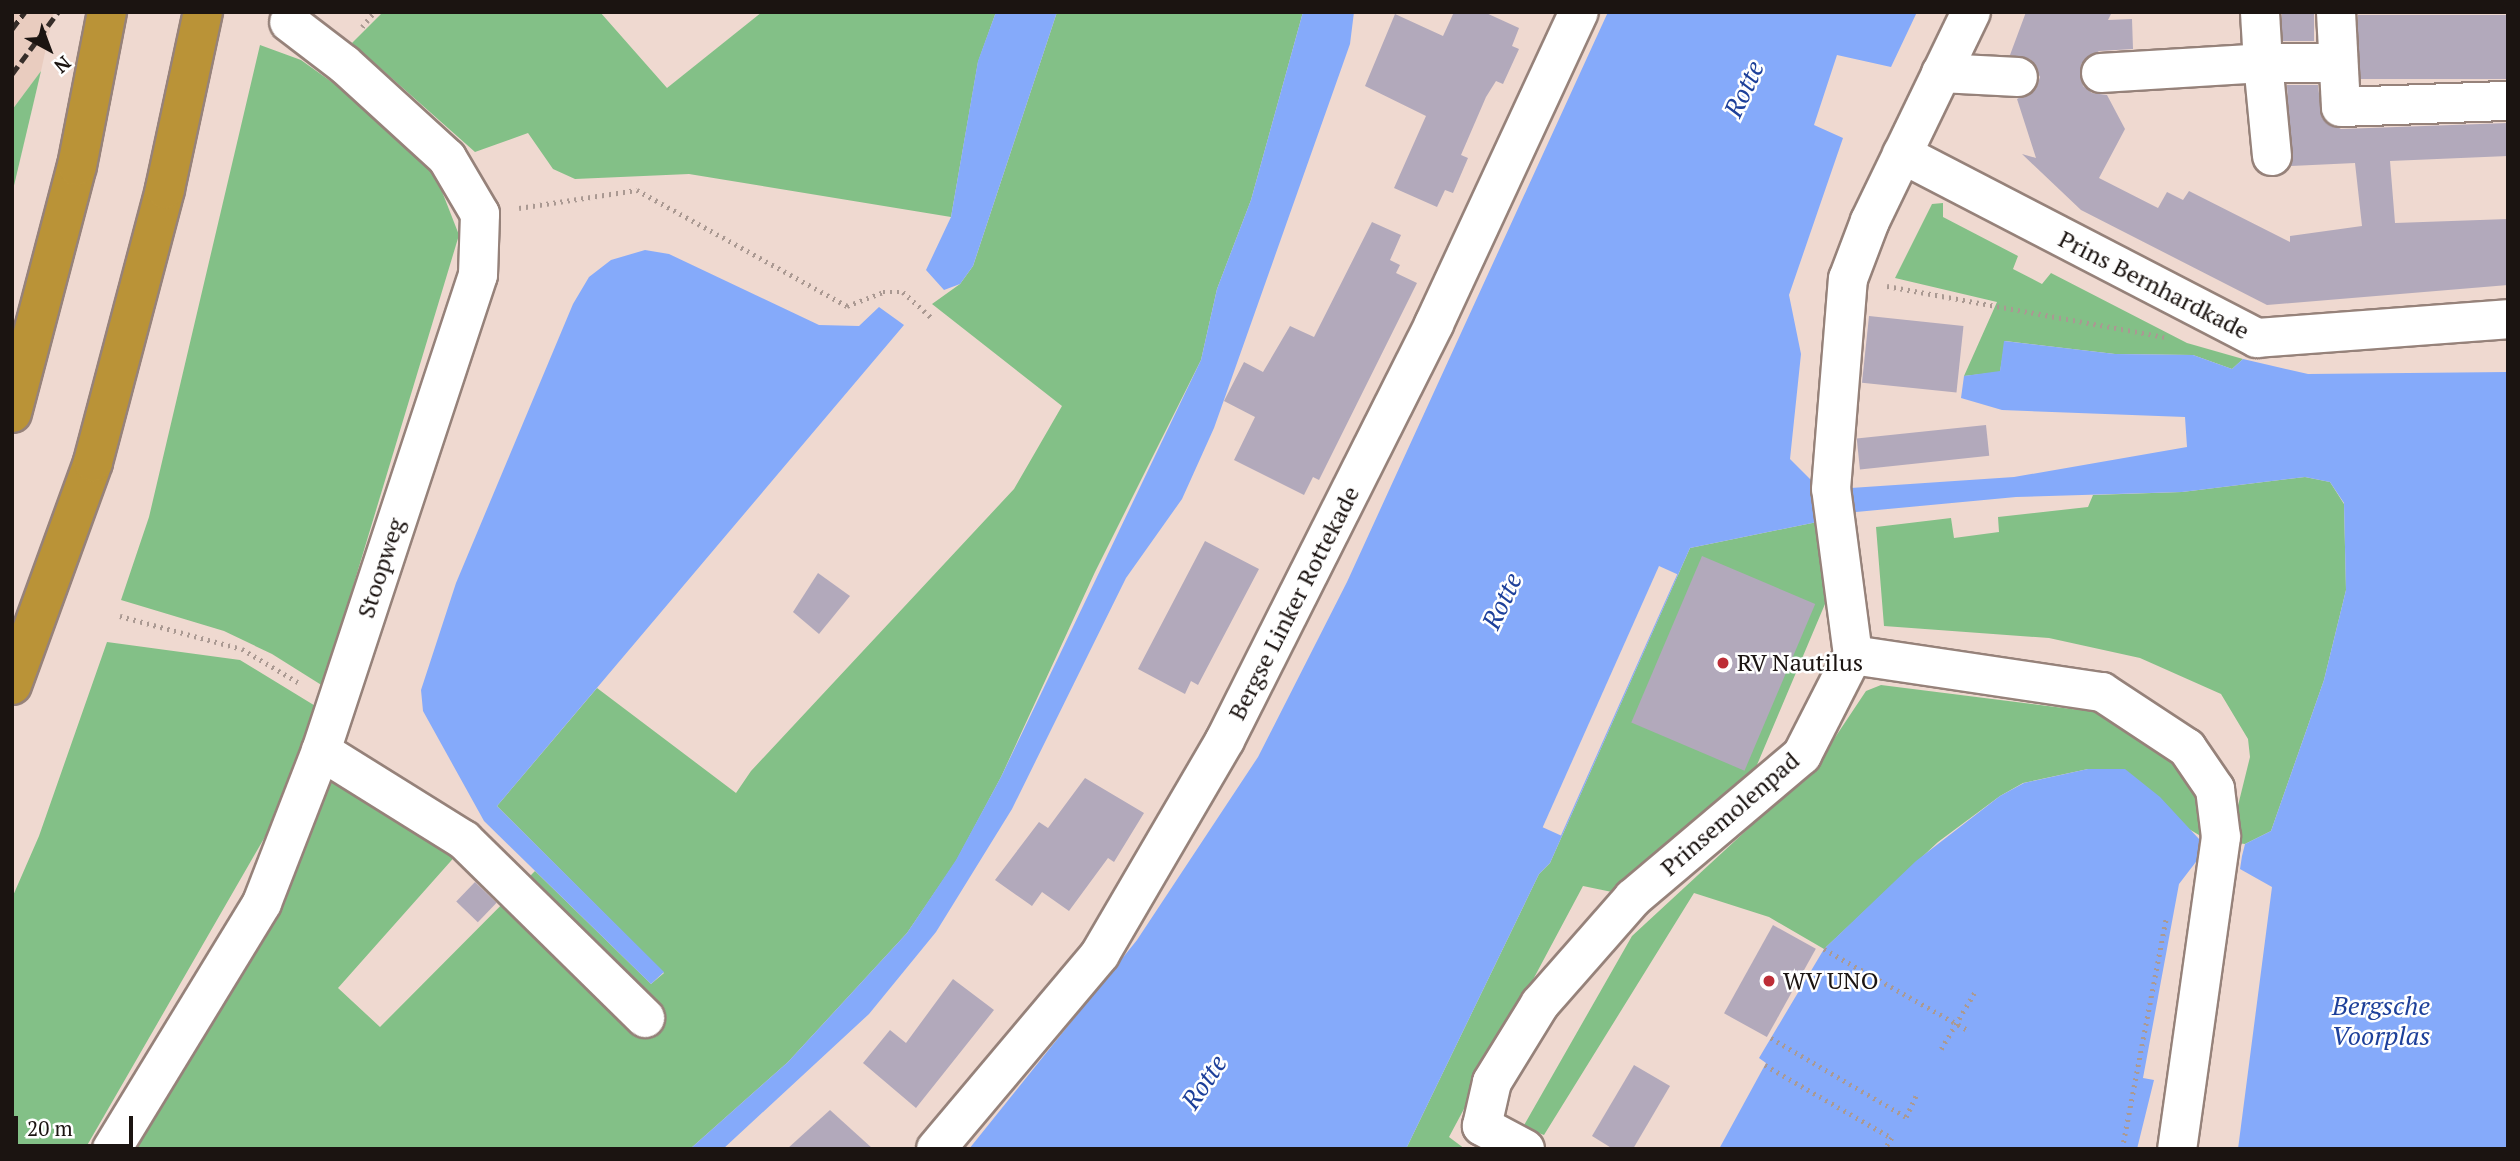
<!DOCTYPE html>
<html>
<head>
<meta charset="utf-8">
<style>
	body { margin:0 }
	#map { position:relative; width:2520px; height:1161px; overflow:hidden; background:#efd9d0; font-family:"PT Serif",serif }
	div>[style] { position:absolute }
	.built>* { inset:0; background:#e9ccbf }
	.green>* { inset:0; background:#83c087 }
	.water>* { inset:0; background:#85aafa }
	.pier>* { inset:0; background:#efd9d0; transform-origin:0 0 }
	.building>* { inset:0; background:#b2a9bb; transform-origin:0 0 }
	.path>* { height:4.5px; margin-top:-2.25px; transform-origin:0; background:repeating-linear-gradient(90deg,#aa9992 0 2px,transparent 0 7px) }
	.roads { filter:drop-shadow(2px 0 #96827a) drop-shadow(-2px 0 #96827a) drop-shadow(0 2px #96827a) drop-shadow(0 -2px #96827a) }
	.minor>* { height:38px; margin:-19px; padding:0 19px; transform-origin:19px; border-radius:19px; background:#fff }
	.highway>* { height:38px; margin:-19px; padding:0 19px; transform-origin:19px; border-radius:19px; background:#ba9337 }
	.rail>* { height:5px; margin-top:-2.5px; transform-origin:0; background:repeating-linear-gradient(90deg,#362d29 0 10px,transparent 0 15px) }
	.dots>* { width:19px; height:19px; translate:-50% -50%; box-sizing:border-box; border:4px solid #fff; border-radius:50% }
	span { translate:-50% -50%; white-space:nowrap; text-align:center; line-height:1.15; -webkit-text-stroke:5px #fff; paint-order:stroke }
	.street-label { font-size:24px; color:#1b1411 }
	.poi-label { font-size:24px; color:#1b1411 }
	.left { translate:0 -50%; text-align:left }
	.water-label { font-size:26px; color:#1d409a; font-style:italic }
	.frame { position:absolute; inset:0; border:14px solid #1b1411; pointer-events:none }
	.north { position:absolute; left:14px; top:14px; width:70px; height:70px; -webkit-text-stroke:5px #fff; paint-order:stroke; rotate:139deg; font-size:19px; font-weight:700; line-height:28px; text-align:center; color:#1b1411 }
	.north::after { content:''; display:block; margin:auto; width:24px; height:32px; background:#1b1411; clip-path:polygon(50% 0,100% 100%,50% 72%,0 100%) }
	.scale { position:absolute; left:14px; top:1116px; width:119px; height:32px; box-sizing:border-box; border:4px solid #1b1411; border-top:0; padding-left:9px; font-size:21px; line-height:24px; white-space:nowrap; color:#1b1411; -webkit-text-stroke:5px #fff; paint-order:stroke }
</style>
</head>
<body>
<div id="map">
	<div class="built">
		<div style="clip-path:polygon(12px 12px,54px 12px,41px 71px,12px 110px)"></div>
	</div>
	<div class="green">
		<div style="clip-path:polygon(383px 12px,600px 12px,667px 88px,762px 12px,996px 12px,978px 62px,951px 217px,689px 174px,575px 179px,553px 169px,528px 133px,475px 152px,352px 43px)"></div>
		<div style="clip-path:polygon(1057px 12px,1303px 12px,1251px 200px,1217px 289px,1201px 360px,1095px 572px,1001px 777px,956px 861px,907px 933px,788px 1062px,690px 1149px,123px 1149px,333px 771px,458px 853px,338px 988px,380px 1027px,535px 871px,651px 984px,664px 973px,497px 806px,597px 688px,736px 793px,751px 771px,1014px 489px,1062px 406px,932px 304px,960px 284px,973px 266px)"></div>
		<div style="clip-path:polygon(260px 45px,301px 60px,354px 98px,436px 176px,459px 235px,323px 686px,272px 654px,224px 631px,121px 600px,149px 517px)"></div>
		<div style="clip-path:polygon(41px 71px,34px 101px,12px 194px,12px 110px)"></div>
		<div style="clip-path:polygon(1943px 203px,1943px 217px,2018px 256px,2013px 269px,2042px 284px,2051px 273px,2187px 343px,2243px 359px,2232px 369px,2193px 355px,2115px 354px,2005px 341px,2000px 372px,1964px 376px,1997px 302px,1895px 278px,1932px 204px)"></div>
		<div style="clip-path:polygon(2305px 477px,2330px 482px,2344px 504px,2346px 590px,2324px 680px,2271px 831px,2245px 844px,2229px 842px,2250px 757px,2248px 739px,2221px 694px,2140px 658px,2049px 638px,1884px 626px,1876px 527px,1951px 518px,1954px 538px,1999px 532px,1998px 517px,2088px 507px,2093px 495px,2182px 492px)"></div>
		<div style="clip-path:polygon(1822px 521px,1825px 604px,1754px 772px,1612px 892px,1583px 886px,1449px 1137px,1465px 1149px,1406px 1149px,1539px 874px,1550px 863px,1690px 548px)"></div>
		<div style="clip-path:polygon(107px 642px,240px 660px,317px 707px,266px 835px,85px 1149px,12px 1149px,12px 898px,39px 836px)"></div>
		<div style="clip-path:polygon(1881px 685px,2103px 713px,2153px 741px,2201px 791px,2204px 838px,2088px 769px,2023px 783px,2000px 796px,1938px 842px,1824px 949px,1769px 917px,1694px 893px,1544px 1135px,1523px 1127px,1632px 936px,1816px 766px,1866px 691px)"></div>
	</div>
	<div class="water">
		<div style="clip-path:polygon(996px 12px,1057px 12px,973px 266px,960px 284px,944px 290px,926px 270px,951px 217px,978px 61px)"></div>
		<div style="clip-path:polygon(1303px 12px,1354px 12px,1350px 44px,1214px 428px,1182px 499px,1126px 578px,1012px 809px,936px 932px,869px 1014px,723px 1149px,690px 1149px,788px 1062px,907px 933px,956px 860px,1001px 777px,1201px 360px,1217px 289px,1251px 200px)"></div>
		<div style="clip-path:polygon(1608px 12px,1917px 12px,1891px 67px,1837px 55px,1814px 125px,1843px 138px,1789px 295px,1801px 354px,1790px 459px,1821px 490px,2014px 477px,2187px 447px,2185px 417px,2002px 410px,1961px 398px,1964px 376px,2000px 371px,2004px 341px,2115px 354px,2193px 355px,2232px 369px,2243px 359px,2308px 374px,2508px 372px,2508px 1149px,2238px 1149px,2272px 887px,2240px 869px,2242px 856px,2245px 844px,2271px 831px,2324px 680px,2346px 590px,2344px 503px,2330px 482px,2305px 477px,2182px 492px,2016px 497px,1824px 515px,1822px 521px,1690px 548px,1550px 863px,1539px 874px,1406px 1149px,969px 1149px,1137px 940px,1258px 757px,1347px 582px)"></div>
		<div style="clip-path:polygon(645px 250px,669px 254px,819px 325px,859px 326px,879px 307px,904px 325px,497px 806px,664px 972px,651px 984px,484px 821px,423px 711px,421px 690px,456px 583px,573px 304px,589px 277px,611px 260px)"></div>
		<div style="clip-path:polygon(2088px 769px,2125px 769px,2160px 797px,2199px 839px,2204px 838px,2202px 854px,2179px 884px,2143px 1078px,2154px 1080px,2137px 1149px,1719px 1149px,1766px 1063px,1759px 1058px,1824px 949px,1916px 861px,2000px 796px,2024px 783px)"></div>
	</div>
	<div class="pier">
		<div style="left:1659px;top:566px;width:20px;height:286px;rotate:24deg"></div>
	</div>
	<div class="building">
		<div style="clip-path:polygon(1454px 12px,1484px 12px,1519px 28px,1512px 46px,1519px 49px,1503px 84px,1496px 81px,1486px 97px,1461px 155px,1468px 158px,1453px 193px,1445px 190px,1437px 207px,1394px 188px,1426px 116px,1365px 86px,1395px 14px,1443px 36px)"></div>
		<div style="clip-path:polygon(2026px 12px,2112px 12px,2108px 20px,2132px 19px,2133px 49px,2099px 51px,2081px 64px,2083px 86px,2092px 93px,2107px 95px,2125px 129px,2099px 178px,2158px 208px,2167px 192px,2183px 200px,2189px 191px,2290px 242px,2290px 236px,2362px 226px,2355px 163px,2291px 166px,2287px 85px,2318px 85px,2322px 118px,2341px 129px,2508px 123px,2508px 156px,2390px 161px,2395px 223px,2508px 219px,2508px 285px,2267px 305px,2081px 210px,2022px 154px,2036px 158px,2017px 99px,2036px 89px,2040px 77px,2030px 59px,2010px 55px)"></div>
		<div style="left:2282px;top:12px;width:32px;height:29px"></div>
		<div style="left:2508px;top:15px;width:64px;height:150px;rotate:90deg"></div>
		<div style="clip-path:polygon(1372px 222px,1401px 235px,1390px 260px,1400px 265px,1396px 273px,1417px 283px,1319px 480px,1313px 477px,1304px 495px,1234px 460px,1255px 417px,1224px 401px,1244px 362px,1263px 372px,1290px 326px,1314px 337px)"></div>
		<div style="left:1869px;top:316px;width:95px;height:67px;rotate:6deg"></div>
		<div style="left:1986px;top:425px;width:31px;height:130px;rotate:84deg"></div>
		<div style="clip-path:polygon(1205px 541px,1259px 569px,1198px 685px,1191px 681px,1185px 694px,1138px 669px)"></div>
		<div style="left:1702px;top:556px;width:123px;height:181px;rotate:23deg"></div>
		<div style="clip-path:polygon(818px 573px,850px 596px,819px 634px,793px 612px)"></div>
		<div style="clip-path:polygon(1085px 778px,1144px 813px,1114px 862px,1108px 858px,1069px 911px,1042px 892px,1032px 906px,995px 880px,1039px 822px,1048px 828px)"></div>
		<div style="left:475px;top:882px;width:30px;height:27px;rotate:44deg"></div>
		<div style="left:1773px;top:925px;width:49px;height:101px;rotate:29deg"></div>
		<div style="clip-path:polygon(953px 979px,994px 1010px,916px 1108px,863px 1063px,890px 1030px,906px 1043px)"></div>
		<div style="clip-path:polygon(1634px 1065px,1670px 1086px,1633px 1149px,1613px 1149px,1592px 1136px)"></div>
		<div style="clip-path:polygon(830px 1110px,873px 1149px,787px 1149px)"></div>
	</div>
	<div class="path">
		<div style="left:362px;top:27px;width:19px;rotate:-51deg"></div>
		<div style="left:519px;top:208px;width:119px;rotate:-8.7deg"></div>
		<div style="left:637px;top:190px;width:240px;rotate:28.9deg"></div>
		<div style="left:847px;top:306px;width:39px;rotate:-21deg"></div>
		<div style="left:883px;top:292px;width:20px"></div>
		<div style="left:903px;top:292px;width:38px;rotate:42deg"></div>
		<div style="left:1887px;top:286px;width:282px;rotate:10.4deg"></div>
		<div style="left:120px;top:616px;width:126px;rotate:15.1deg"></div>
		<div style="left:242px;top:649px;width:69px;rotate:30.7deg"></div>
		<div style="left:1824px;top:949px;width:165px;rotate:29.4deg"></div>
		<div style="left:1771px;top:1038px;width:156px;rotate:30.3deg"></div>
		<div style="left:1906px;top:1117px;width:26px;rotate:-65deg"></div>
		<div style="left:1941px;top:1049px;width:69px;rotate:-59.3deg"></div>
		<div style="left:1765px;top:1065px;width:146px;rotate:29.9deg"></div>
		<div style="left:1892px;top:1138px;width:13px;rotate:122deg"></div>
		<div style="left:2122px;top:1149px;width:234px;rotate:-79.2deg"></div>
	</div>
	<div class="roads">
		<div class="minor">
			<div style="left:2336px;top:12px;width:95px;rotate:87deg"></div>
			<div style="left:2341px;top:107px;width:167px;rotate:-2.1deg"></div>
			<div style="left:1941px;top:73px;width:77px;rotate:3deg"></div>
			<div style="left:2101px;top:73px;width:162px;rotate:-3.5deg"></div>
			<div style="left:2263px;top:63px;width:51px;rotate:-93.4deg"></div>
			<div style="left:1902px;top:154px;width:400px;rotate:27.4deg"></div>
			<div style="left:2257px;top:338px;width:252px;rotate:-4.3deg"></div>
			<div style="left:2272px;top:156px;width:93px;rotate:-95.5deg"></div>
			<div style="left:2263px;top:63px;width:73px"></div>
			<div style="left:1853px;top:655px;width:252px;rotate:8.5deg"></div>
			<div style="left:2102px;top:692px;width:102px;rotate:33.4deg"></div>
			<div style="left:2187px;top:748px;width:50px;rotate:55.7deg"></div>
			<div style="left:2215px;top:789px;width:48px;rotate:82.9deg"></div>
			<div style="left:2221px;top:837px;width:315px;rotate:98deg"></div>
			<div style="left:1853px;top:655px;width:167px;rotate:-97.5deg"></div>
			<div style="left:1831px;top:489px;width:211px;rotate:-85.4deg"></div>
			<div style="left:1848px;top:279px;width:62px;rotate:-69.2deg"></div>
			<div style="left:1870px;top:221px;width:232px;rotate:-64.2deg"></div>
			<div style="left:321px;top:751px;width:168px;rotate:31.9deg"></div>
			<div style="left:464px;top:840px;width:254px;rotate:44.5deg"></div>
			<div style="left:112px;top:1149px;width:288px;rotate:-58.6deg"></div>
			<div style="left:262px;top:903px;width:163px;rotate:-68.8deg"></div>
			<div style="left:321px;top:751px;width:501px;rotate:-71.75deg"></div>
			<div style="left:478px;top:275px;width:61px;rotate:-88.1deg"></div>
			<div style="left:480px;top:214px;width:65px;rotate:-120.5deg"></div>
			<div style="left:447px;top:158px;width:139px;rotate:-137.6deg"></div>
			<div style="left:344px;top:64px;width:69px;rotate:-142.6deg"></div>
			<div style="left:936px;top:1149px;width:255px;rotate:-49.9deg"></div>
			<div style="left:1100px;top:954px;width:248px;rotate:-59.7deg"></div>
			<div style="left:1225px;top:740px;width:466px;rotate:-63.3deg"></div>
			<div style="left:1434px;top:324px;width:344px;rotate:-65.1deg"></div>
			<div style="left:1525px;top:1149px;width:49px;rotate:-151.9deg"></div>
			<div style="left:1482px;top:1126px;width:45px;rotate:-77.2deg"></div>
			<div style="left:1492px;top:1082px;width:92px;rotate:-58.4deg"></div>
			<div style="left:1540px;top:1004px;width:141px;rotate:-48.7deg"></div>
			<div style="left:1633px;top:898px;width:221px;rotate:-40.2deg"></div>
			<div style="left:1802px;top:755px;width:112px;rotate:-63deg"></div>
		</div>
		<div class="highway">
			<div style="left:12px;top:413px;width:255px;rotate:-75.3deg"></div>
			<div style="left:77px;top:166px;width:157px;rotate:-79deg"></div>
			<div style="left:12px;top:685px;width:237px;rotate:-70deg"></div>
			<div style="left:93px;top:462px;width:282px;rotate:-75.2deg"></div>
			<div style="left:165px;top:189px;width:181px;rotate:-77.9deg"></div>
		</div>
	</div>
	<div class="rail">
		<div style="left:12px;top:29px;width:21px;rotate:-53deg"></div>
		<div style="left:12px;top:74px;width:77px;rotate:-53.4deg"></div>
	</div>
	<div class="dots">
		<div style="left:1723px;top:663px;background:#bd2d36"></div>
		<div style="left:1769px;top:981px;background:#bd2d36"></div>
	</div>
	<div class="street-label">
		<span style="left:2154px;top:285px;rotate:27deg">Prins Bernhardkade</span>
		<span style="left:381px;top:568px;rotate:-72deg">Stoopweg</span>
		<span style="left:1294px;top:603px;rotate:-63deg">Bergse Linker Rottekade</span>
		<span style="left:1730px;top:814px;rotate:-41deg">Prinsemolenpad</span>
	</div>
	<div class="poi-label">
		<span class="left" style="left:1737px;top:663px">RV Nautilus</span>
		<span class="left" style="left:1783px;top:981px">WV UNO</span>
	</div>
	<div class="water-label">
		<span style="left:1744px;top:89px;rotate:-65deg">Rotte</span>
		<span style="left:1502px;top:601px;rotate:-65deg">Rotte</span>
		<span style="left:2381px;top:1021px">Bergsche<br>Voorplas</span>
		<span style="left:1204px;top:1082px;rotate:-56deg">Rotte</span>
	</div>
	<div class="frame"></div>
	<div class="north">N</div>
	<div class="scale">20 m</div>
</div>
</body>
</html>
